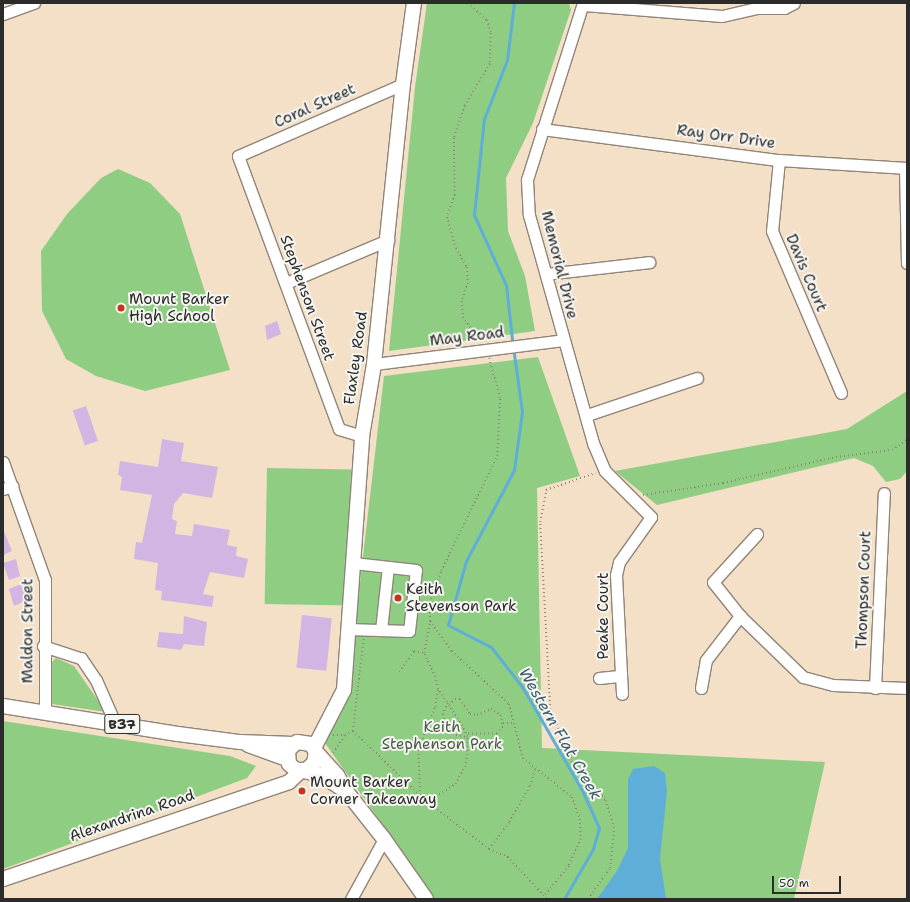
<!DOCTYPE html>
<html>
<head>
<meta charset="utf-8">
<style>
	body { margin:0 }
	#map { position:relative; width:910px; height:902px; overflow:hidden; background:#f4dfc7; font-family:"Shantell Sans",sans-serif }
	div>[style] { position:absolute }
	.green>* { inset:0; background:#8fcd83; transform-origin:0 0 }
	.water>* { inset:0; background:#5eaed9 }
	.stream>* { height:3px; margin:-1.5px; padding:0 1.5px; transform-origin:1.5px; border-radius:1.5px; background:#5eaed9 }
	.building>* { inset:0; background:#d3b5e3; transform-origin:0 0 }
	.path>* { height:1.5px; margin-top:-0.75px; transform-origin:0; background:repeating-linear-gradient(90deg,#908579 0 1px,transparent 0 4px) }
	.roads { filter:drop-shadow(1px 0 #908579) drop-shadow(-1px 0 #908579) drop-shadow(0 1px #908579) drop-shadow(0 -1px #908579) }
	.minor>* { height:11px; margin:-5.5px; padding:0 5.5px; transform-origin:5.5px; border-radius:5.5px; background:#fff }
	.major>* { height:14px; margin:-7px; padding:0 7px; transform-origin:7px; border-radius:7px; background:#fff }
	.dots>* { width:11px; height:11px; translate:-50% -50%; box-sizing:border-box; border:2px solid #f6f6f2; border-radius:50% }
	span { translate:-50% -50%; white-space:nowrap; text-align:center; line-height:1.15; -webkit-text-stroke:4px #f6f6f2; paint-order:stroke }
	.shield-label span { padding:1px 3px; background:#f6f6f2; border:1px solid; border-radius:3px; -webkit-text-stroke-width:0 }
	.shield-label { font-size:14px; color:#2b2b2b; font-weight:700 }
	.street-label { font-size:15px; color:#2b2b2b }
	.poi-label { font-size:15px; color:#2b2b2b }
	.left { translate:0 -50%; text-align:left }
	.park-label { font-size:15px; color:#495c45 }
	.water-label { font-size:16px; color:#3d5968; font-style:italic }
	.frame { position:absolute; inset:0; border:4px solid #2b2b2b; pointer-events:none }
	.scale { position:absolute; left:772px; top:876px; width:69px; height:18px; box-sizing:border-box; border:2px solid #2b2b2b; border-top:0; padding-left:5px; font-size:12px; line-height:14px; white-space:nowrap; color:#2b2b2b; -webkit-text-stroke:3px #f6f6f2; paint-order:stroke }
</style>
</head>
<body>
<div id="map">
	<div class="green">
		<div style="clip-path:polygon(427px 3px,569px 3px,571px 10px,533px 123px,506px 178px,508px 231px,525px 276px,535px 331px,389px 351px,415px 87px)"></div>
		<div style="clip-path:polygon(118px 169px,150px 183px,180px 214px,230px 370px,145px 391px,96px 376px,66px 359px,42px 311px,41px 251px,67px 214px,101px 178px)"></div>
		<div style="clip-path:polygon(538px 357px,580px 476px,537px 488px,542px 748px,825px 762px,794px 899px,435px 899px,325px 743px,346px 703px,384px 376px)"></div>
		<div style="clip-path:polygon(907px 391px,907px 471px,900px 479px,886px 482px,873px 466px,854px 458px,657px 505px,615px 471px,847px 429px)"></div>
		<div style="left:267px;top:468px;width:84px;height:136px;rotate:1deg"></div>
		<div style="clip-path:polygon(56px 658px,74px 666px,106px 712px,52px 704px,49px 665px)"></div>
		<div style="clip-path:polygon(3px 721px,230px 756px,256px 766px,247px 778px,3px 869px)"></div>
	</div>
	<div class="water">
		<div style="clip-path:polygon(654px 766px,665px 773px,667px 791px,660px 859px,666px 899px,597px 899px,617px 871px,628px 848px,628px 779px,633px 769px)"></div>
	</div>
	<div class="stream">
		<div style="left:512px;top:339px;width:54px;rotate:-96.3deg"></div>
		<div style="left:506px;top:285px;width:77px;rotate:-114.6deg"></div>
		<div style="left:474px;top:215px;width:97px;rotate:-84.1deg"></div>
		<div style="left:484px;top:119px;width:63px;rotate:-68.7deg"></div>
		<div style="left:507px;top:60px;width:57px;rotate:-83deg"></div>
		<div style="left:514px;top:354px;width:59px;rotate:82.1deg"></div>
		<div style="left:522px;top:412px;width:59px;rotate:97.9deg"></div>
		<div style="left:514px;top:470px;width:103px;rotate:117.8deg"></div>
		<div style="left:466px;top:561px;width:66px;rotate:105.7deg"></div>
		<div style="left:448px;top:625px;width:48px;rotate:27.1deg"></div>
		<div style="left:491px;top:647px;width:52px;rotate:52deg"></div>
		<div style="left:523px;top:688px;width:118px;rotate:60deg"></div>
		<div style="left:582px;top:790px;width:42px;rotate:65.9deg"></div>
		<div style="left:599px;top:828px;width:22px;rotate:106deg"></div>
		<div style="left:593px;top:849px;width:58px;rotate:120.1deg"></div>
	</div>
	<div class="building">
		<div style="clip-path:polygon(277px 321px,281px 334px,267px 340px,265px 326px)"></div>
		<div style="left:86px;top:406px;width:37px;height:14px;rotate:71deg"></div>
		<div style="clip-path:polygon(162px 439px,184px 443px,181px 461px,218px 467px,212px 498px,183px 493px,174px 504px,172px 519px,177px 521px,175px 534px,192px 536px,194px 524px,230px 530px,227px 545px,237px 547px,236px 556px,248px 559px,244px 578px,210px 572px,203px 594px,214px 596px,212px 607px,161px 600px,162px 591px,155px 590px,158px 563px,134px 559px,136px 542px,142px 543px,152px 495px,120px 490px,122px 477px,118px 475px,120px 461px,158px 467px)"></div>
		<div style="clip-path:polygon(3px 529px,12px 551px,3px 555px)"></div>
		<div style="clip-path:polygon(16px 559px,20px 576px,9px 580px,3px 563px)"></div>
		<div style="clip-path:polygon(21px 584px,27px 600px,14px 606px,9px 589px)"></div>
		<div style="left:302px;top:615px;width:30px;height:53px;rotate:6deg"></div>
		<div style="clip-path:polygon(184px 616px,207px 622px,204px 646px,184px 644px,181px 650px,157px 647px,159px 632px,183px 634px)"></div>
	</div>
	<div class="path">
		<div style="left:468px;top:3px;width:25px;rotate:42deg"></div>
		<div style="left:487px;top:20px;width:14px;rotate:73deg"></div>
		<div style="left:491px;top:33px;width:31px;rotate:92deg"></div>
		<div style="left:490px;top:64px;width:49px;rotate:120.8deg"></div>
		<div style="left:465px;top:106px;width:34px;rotate:109deg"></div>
		<div style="left:454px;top:138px;width:57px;rotate:89deg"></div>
		<div style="left:455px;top:195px;width:23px;rotate:110deg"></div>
		<div style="left:447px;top:217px;width:32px;rotate:74deg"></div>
		<div style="left:456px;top:248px;width:22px;rotate:60deg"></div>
		<div style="left:467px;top:267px;width:16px;rotate:86deg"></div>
		<div style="left:468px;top:283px;width:19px;rotate:108deg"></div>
		<div style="left:462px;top:301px;width:16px;rotate:86deg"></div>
		<div style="left:463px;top:317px;width:29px;rotate:54deg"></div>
		<div style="left:643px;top:495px;width:81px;rotate:-8.5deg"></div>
		<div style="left:723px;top:483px;width:116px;rotate:-13deg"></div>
		<div style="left:836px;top:457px;width:56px;rotate:-7.1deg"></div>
		<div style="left:892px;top:450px;width:18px;rotate:-34deg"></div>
		<div style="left:430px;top:621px;width:37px;rotate:54deg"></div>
		<div style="left:452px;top:651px;width:78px;rotate:42.9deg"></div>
		<div style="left:509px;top:704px;width:56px;rotate:75.5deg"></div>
		<div style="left:523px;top:758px;width:63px;rotate:38.5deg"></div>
		<div style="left:572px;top:797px;width:23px;rotate:70deg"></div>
		<div style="left:580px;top:819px;width:20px;rotate:87deg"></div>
		<div style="left:581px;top:839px;width:30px;rotate:114deg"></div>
		<div style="left:569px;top:866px;width:38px;rotate:129deg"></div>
		<div style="left:364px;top:639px;width:93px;rotate:96.8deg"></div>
		<div style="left:353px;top:731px;width:100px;rotate:43.8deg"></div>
		<div style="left:425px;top:800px;width:81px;rotate:37.4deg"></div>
		<div style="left:489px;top:849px;width:21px;rotate:23deg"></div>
		<div style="left:508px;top:857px;width:57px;rotate:47.1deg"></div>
		<div style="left:399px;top:672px;width:26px;rotate:-54deg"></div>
		<div style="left:414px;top:651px;width:9px;rotate:13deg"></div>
		<div style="left:448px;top:703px;width:12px;rotate:114deg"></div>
		<div style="left:443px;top:714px;width:11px;rotate:80deg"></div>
		<div style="left:445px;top:725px;width:15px;rotate:42deg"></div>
		<div style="left:456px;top:735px;width:11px;rotate:10deg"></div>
		<div style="left:449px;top:705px;width:8px;rotate:-45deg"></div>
		<div style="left:455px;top:699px;width:5px"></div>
		<div style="left:460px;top:699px;width:18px;rotate:56deg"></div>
		<div style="left:470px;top:714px;width:7px;rotate:8deg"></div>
		<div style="left:477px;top:715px;width:15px;rotate:-23deg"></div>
		<div style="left:491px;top:709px;width:12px;rotate:31deg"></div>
		<div style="left:501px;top:715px;width:12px;rotate:81deg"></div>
		<div style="left:503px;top:727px;width:9px;rotate:131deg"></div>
		<div style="left:497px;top:734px;width:30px;rotate:180deg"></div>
		<div style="left:503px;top:723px;width:12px"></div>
		<div style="left:333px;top:735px;width:12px"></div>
		<div style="left:333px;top:753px;width:22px;rotate:-56deg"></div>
		<div style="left:345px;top:735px;width:9px;rotate:-27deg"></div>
		<div style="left:420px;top:795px;width:45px;rotate:-92.5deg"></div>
		<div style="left:418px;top:750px;width:46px;rotate:-68.4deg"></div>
		<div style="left:435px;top:707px;width:18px;rotate:-81deg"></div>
		<div style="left:438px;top:689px;width:12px;rotate:-104deg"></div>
		<div style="left:435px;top:677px;width:26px;rotate:-115deg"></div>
		<div style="left:424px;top:653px;width:33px;rotate:-79deg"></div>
		<div style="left:430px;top:621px;width:18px;rotate:-93deg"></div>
		<div style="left:429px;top:603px;width:34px;rotate:-69deg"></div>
		<div style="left:441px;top:571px;width:128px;rotate:-64deg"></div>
		<div style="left:497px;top:456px;width:58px;rotate:-87deg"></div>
		<div style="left:500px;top:398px;width:41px;rotate:-105.8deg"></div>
		<div style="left:429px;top:801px;width:31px;rotate:-33deg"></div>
		<div style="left:455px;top:784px;width:20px;rotate:-60deg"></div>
		<div style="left:465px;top:767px;width:12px;rotate:-81deg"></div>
		<div style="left:467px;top:755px;width:18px;rotate:-90deg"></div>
		<div style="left:467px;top:737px;width:12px;rotate:-114deg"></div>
		<div style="left:462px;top:726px;width:44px;rotate:-123deg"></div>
		<div style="left:489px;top:849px;width:34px;rotate:-53deg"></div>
		<div style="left:509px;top:822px;width:42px;rotate:-59.7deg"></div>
		<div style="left:530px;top:786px;width:19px;rotate:-74deg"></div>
		<div style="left:588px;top:899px;width:38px;rotate:-55deg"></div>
		<div style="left:610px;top:868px;width:40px;rotate:-84.3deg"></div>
		<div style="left:614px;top:828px;width:29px;rotate:-108deg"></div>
		<div style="left:605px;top:800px;width:46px;rotate:-132.4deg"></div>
		<div style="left:574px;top:766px;width:62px;rotate:-112.8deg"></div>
		<div style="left:550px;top:709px;width:187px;rotate:-93.1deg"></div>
		<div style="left:540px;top:522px;width:33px;rotate:-79deg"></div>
		<div style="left:546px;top:490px;width:52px;rotate:-19.1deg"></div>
	</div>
	<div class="roads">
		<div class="minor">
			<div style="left:583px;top:3px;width:186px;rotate:107.6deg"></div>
			<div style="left:527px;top:180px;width:35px;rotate:87deg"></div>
			<div style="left:529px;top:215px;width:237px;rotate:74.3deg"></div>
			<div style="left:593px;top:443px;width:30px;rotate:67deg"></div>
			<div style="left:605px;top:471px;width:65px;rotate:45deg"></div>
			<div style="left:651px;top:517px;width:55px;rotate:125.4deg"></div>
			<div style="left:619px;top:562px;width:13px;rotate:103deg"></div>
			<div style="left:616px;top:575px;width:119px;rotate:87.1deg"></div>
			<div style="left:584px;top:5px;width:138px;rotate:4.6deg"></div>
			<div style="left:722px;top:16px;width:35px;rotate:-13deg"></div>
			<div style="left:756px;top:8px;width:28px"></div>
			<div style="left:784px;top:8px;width:11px;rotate:-27deg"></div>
			<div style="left:3px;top:14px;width:33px;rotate:-20deg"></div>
			<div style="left:542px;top:129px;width:239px;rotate:7.5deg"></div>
			<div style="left:779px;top:160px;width:128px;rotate:3.6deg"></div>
			<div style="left:779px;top:160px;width:71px;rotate:95.6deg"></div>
			<div style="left:772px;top:231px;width:176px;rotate:66.9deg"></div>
			<div style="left:905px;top:168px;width:95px;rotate:88.8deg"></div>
			<div style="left:546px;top:274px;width:104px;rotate:-6.6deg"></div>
			<div style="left:286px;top:283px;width:111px;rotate:-22.9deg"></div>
			<div style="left:374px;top:364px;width:191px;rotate:-7.2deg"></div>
			<div style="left:587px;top:415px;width:116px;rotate:-18.6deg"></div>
			<div style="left:362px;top:436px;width:24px;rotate:-163deg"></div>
			<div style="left:339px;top:429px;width:291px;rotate:-110.3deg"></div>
			<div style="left:238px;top:156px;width:180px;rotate:-23.6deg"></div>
			<div style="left:3px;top:462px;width:125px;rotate:70.4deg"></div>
			<div style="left:45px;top:580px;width:132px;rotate:90deg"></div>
			<div style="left:3px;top:489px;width:10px;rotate:-17deg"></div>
			<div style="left:757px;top:534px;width:65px;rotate:132.5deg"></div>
			<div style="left:713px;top:582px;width:43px;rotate:51.5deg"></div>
			<div style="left:740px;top:616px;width:88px;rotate:44.1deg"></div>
			<div style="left:803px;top:677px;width:31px;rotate:15deg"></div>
			<div style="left:833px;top:685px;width:74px;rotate:2.3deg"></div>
			<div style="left:348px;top:629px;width:61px;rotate:1.9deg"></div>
			<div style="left:409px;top:631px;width:61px;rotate:-83.5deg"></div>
			<div style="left:416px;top:570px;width:63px;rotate:-173.7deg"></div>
			<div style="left:381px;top:630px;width:63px;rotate:-83.7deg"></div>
			<div style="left:43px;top:646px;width:40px;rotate:18deg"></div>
			<div style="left:81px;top:658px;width:27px;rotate:56deg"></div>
			<div style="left:96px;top:680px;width:47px;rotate:66.2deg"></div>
			<div style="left:599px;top:678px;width:20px;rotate:-6deg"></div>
			<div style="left:701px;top:688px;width:28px;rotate:-80deg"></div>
			<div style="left:706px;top:660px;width:56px;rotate:-52.3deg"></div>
			<div style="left:875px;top:688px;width:195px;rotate:-87.4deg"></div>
			<div style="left:351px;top:899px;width:68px;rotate:-61.2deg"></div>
		</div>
		<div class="major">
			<div style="left:3px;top:706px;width:177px;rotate:9.1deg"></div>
			<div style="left:178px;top:734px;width:63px;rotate:7.4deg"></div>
			<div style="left:240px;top:742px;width:53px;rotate:2.2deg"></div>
			<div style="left:248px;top:745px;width:41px;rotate:19.7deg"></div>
			<div style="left:314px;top:748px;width:65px;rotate:-62.7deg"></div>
			<div style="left:344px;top:690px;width:255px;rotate:-85.9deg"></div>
			<div style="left:362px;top:436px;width:73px;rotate:-80.5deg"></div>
			<div style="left:374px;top:364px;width:281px;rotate:-84.1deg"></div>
			<div style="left:403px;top:84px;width:82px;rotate:-82.3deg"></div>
			<div style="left:316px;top:752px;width:31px;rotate:48deg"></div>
			<div style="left:337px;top:775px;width:18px;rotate:61deg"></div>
			<div style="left:346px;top:791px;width:61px;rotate:51.6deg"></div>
			<div style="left:384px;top:839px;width:73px;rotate:55deg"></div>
			<div style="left:306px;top:770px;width:11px;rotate:-41deg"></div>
			<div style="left:314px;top:763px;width:11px;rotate:-80deg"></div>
			<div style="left:316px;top:752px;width:9px;rotate:-122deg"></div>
			<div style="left:311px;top:744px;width:14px;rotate:-172deg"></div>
			<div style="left:297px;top:742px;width:12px;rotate:138deg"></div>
			<div style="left:288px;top:750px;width:14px;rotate:86deg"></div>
			<div style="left:289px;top:764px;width:8px;rotate:40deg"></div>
			<div style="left:295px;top:769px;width:27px;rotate:13deg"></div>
			<div style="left:321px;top:775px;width:24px;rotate:33deg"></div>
			<div style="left:3px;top:879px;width:302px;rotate:-18.7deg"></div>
			<div style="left:289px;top:782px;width:18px;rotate:-43deg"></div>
		</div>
	</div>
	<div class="dots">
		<div style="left:121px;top:308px;background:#c8321e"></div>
		<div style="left:398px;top:598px;background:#c8321e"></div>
		<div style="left:302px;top:791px;background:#c8321e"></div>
	</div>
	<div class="shield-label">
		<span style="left:122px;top:724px">B37</span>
	</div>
	<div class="street-label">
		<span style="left:315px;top:106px;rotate:-24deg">Coral Street</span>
		<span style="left:726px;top:137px;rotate:8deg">Ray Orr Drive</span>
		<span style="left:559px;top:265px;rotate:76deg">Memorial Drive</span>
		<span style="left:806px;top:273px;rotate:67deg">Davis Court</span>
		<span style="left:307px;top:298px;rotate:70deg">Stephenson Street</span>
		<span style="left:467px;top:337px;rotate:-7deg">May Road</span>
		<span style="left:356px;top:358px;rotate:-82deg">Flaxley Road</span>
		<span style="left:864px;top:590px;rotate:-88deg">Thompson Court</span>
		<span style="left:604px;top:616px;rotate:-90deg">Peake Court</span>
		<span style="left:28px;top:631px;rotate:-90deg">Maldon Street</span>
		<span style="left:132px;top:816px;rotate:-19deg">Alexandrina Road</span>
	</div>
	<div class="poi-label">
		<span class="left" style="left:129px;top:308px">Mount Barker<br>High School</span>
		<span class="left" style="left:406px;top:598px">Keith<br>Stevenson Park</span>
		<span class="left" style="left:310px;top:791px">Mount Barker<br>Corner Takeaway</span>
	</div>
	<div class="park-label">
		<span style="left:442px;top:736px">Keith<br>Stephenson Park</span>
	</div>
	<div class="water-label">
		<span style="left:560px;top:734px;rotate:60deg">Western Flat Creek</span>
	</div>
	<div class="frame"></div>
	<div class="scale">50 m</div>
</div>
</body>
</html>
